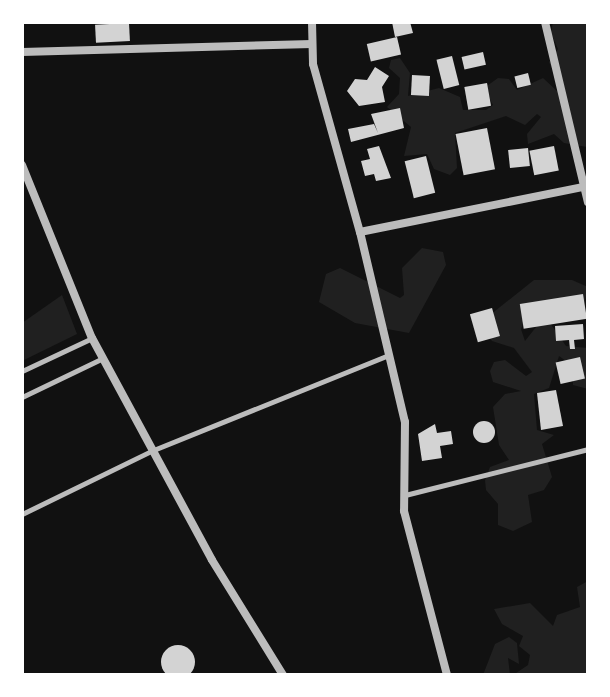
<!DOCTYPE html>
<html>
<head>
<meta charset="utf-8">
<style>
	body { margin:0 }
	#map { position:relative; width:610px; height:697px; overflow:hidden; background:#111; font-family:Figtree,sans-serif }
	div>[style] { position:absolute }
	.green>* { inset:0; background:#202020 }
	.building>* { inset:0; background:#d3d3d3; transform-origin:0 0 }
	.round { border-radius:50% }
	.service>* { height:5px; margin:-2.5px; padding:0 2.5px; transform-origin:2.5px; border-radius:2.5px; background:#bcbcbc }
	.minor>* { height:8px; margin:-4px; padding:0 4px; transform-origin:4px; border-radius:4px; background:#bcbcbc }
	span { translate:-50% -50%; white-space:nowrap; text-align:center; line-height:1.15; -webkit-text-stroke:6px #fff; paint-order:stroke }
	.frame { position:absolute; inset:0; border:24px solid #fff; pointer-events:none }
</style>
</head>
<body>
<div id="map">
	<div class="green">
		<div style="clip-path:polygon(553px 22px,588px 22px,587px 147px,564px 143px,554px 134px,528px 144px,527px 134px,541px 117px,537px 114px,525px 125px,506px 116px,455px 133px,457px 168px,450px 175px,434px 169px,427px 154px,404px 156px,411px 127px,387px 107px,399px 94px,400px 78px,389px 68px,391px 60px,400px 58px,410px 73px,408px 96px,439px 88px,460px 97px,463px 110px,486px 110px,493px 105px,484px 88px,498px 78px,509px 79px,517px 90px,543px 78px,557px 91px,558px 81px,549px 62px,558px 49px,551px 33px)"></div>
		<div style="clip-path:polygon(422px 248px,443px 252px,446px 265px,409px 333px,355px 323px,319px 302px,326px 274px,340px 268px,400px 298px,404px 295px,402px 268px)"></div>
		<div style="clip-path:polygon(534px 280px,572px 280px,588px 287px,584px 304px,525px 320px,521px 329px,525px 341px,540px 322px,550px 323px,566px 346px,588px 348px,588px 389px,573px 385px,573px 366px,559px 356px,549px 388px,534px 394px,537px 430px,554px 435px,542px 444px,552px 477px,544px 490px,528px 495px,532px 522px,513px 531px,498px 525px,498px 504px,486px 490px,485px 480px,490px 467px,509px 460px,499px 445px,493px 407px,505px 394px,521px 391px,493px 382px,490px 371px,494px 362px,505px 360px,526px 376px,532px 372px,514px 348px,492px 341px,486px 333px,490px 315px)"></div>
		<div style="clip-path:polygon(62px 295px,77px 334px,22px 361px,22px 323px)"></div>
		<div style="clip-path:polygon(588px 581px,588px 675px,513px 675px,528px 665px,530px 655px,519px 646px,523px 636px,502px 624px,494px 609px,530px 603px,553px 626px,557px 615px,580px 607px,577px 587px)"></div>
		<div style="clip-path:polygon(509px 637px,517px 643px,519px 664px,508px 658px,510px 675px,483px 675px,495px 644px)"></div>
	</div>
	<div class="building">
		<div style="clip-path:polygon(392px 22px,410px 22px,413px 33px,395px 37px)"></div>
		<div style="left:129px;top:23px;width:18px;height:34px;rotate:87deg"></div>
		<div style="left:397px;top:37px;width:18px;height:31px;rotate:77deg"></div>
		<div style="left:483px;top:52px;width:13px;height:22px;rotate:77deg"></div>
		<div style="left:452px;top:56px;width:30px;height:16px;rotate:76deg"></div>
		<div style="clip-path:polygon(375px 67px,389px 76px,382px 87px,385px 102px,359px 106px,347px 91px,355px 79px,367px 80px)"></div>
		<div style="left:528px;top:73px;width:12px;height:14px;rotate:76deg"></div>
		<div style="left:412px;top:75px;width:18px;height:20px;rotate:3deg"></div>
		<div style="left:487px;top:83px;width:23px;height:23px;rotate:80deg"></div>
		<div style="clip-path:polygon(400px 108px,404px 128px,351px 142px,348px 129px,374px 124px,378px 133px,371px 114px)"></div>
		<div style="left:487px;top:128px;width:42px;height:32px;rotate:79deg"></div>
		<div style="clip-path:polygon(379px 146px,391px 178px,376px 181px,374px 174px,365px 176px,361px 161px,370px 159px,367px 149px)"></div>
		<div style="left:554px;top:146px;width:25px;height:25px;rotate:79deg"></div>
		<div style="left:528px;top:148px;width:18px;height:20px;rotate:84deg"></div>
		<div style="left:426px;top:156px;width:38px;height:22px;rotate:76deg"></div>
		<div style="left:583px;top:294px;width:25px;height:64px;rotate:81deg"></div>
		<div style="left:492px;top:308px;width:29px;height:23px;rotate:74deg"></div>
		<div style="clip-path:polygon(583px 324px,584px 339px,574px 340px,575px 349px,570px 349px,569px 340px,556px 341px,555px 326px)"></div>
		<div style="left:580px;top:357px;width:22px;height:25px;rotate:77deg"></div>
		<div style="clip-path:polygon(556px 390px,563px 426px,541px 430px,537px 393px)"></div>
		<div class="round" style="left:473px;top:421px;width:22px;height:22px"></div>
		<div style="clip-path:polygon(435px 424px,437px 433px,451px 431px,453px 444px,440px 446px,442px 458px,422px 461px,418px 434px)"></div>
		<div class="round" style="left:161px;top:645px;width:34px;height:34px"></div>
	</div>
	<div class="service">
		<div style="left:22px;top:371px;width:77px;rotate:-25.2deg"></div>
		<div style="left:22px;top:397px;width:90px;rotate:-25.7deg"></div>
		<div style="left:405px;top:495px;width:189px;rotate:-14.1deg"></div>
		<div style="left:22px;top:514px;width:144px;rotate:-26deg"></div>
		<div style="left:151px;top:451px;width:257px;rotate:-22deg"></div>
	</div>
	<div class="minor">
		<div style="left:312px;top:22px;width:42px;rotate:88.6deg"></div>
		<div style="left:313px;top:64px;width:174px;rotate:74.4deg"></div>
		<div style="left:360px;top:232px;width:195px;rotate:76.7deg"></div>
		<div style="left:405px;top:422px;width:89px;rotate:90.6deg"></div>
		<div style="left:404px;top:511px;width:170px;rotate:75.3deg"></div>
		<div style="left:545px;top:22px;width:185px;rotate:76.6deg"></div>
		<div style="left:22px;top:52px;width:290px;rotate:-1.6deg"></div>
		<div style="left:22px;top:165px;width:187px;rotate:68deg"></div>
		<div style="left:92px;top:338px;width:252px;rotate:61.6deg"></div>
		<div style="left:212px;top:560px;width:135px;rotate:58.3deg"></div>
		<div style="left:360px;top:232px;width:233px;rotate:-11.4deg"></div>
	</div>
	<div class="frame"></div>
</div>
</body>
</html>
